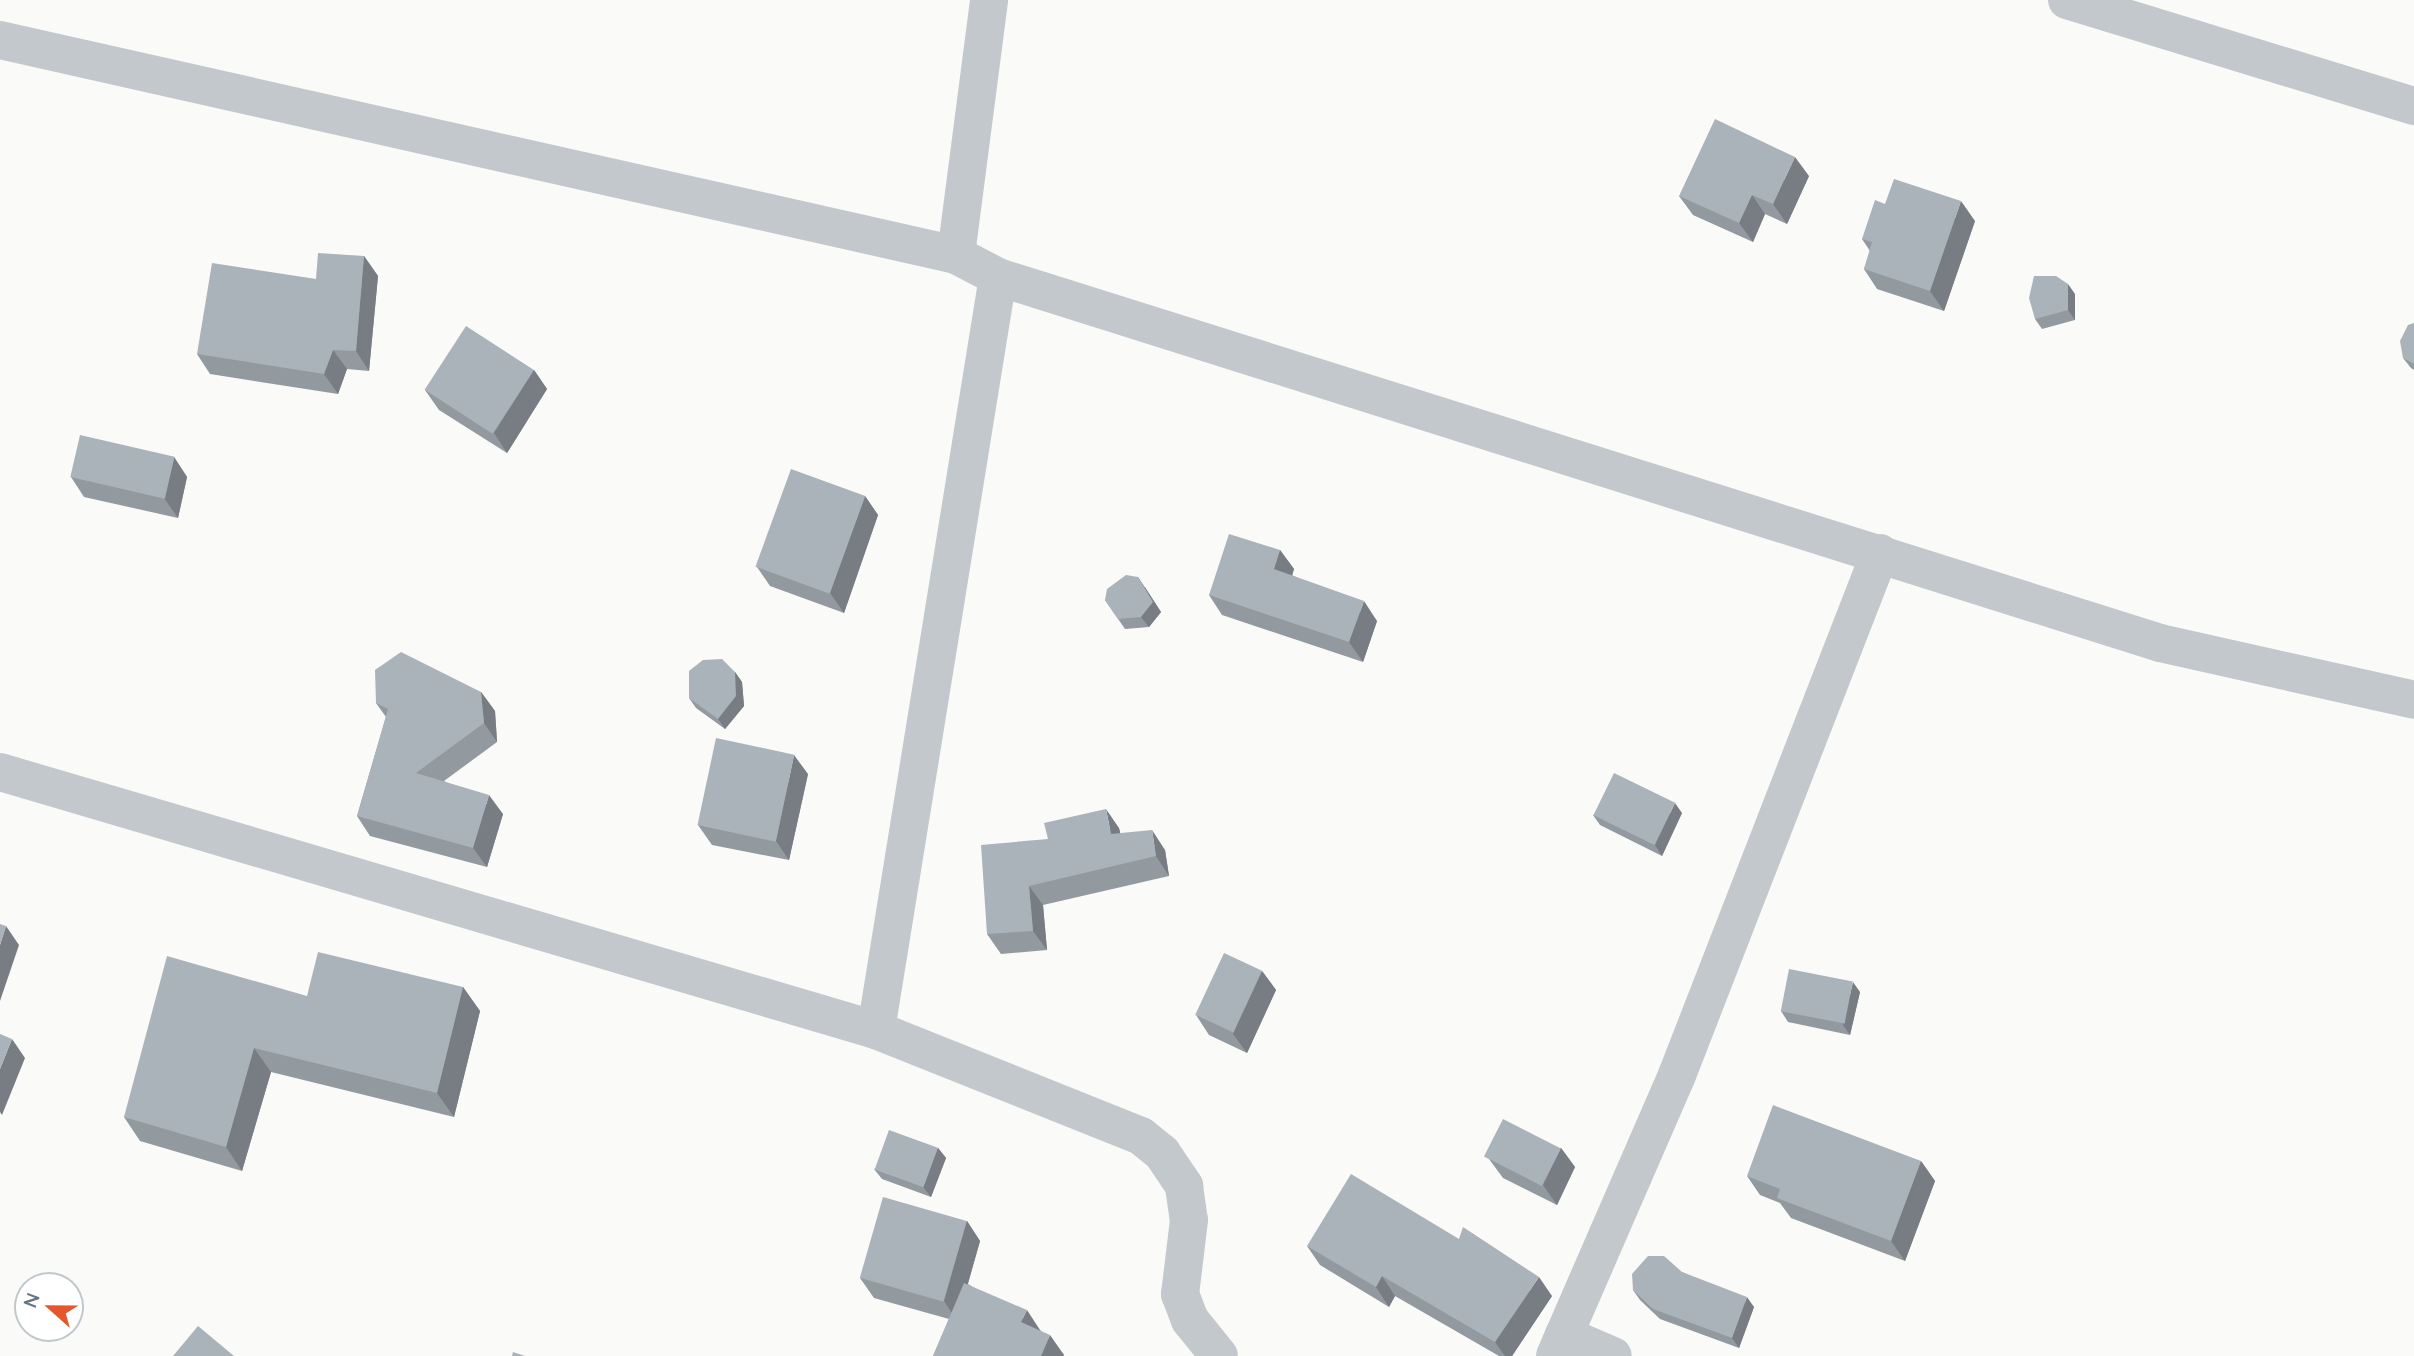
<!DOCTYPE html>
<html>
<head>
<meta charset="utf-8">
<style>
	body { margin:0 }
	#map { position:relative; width:2414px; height:1356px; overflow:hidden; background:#fafaf8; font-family:Quicksand,sans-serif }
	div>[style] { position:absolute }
	.minor>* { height:38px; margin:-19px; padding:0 19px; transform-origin:19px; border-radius:19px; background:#c3c8cc }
	.wall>* { inset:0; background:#929a9f }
	.shaded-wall>* { inset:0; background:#777d82 }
	.building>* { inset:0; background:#aab3b9; transform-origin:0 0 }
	span { translate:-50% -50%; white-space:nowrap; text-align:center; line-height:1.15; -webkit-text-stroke:7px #fff; paint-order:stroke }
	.north { position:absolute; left:14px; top:1272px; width:70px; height:70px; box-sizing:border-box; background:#fff; border:2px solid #c1c8cd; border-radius:50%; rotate:291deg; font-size:19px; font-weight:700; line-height:28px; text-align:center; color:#657683 }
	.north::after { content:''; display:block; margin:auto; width:24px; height:32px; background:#e4572e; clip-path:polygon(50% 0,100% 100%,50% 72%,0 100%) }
</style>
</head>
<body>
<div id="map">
	<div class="minor">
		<div style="left:2067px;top:0;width:363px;rotate:17deg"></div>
		<div style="left:0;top:40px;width:980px;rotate:12.67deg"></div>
		<div style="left:956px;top:255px;width:47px;rotate:27.6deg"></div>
		<div style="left:998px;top:277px;width:1218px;rotate:17.48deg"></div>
		<div style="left:2160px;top:643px;width:260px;rotate:12.6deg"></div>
		<div style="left:956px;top:255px;width:257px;rotate:-82.6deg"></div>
		<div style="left:0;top:772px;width:913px;rotate:16.41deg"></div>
		<div style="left:876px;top:1030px;width:285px;rotate:21.8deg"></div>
		<div style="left:1141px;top:1136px;width:27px;rotate:39deg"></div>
		<div style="left:1162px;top:1153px;width:40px;rotate:56deg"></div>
		<div style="left:1184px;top:1186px;width:34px;rotate:82deg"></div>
		<div style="left:1189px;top:1220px;width:75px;rotate:96.9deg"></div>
		<div style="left:1180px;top:1294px;width:28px;rotate:69deg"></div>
		<div style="left:1190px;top:1320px;width:46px;rotate:51.1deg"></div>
		<div style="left:876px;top:1030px;width:763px;rotate:-80.8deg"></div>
		<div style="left:1564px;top:1335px;width:283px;rotate:-66.5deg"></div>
		<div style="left:1677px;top:1075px;width:560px;rotate:-68.75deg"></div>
		<div style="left:1555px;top:1356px;width:23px;rotate:-67deg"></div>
		<div style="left:1564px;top:1335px;width:53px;rotate:23.2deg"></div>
	</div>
	<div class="wall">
		<div style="clip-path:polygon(1809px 176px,1787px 224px,1765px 214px,1753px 242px,1693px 215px,1679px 196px)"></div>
		<div style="clip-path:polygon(1885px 204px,1975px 221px,1944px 311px,1877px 289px,1864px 269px,1870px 251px,1862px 239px)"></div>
		<div style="clip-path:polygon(364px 256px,378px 276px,369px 371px,347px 369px,338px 394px,210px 374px,197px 354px,316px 279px)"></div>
		<div style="clip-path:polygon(2075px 294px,2075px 320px,2042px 329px,2035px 319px)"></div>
		<div style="clip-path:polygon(2414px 323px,2414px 370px,2411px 368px,2403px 358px)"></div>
		<div style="clip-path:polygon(534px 370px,547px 389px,507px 453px,439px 410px,425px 390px)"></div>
		<div style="clip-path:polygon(174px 457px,187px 477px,178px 518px,84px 497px,71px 477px)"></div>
		<div style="clip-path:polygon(865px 496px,878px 515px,844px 613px,770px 586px,757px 567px)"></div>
		<div style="clip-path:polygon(1280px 550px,1294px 569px,1292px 575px,1377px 621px,1363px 662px,1222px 615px,1209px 595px)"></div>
		<div style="clip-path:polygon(1145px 587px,1161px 612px,1149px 627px,1125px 629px,1105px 600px)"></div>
		<div style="clip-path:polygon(735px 672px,742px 682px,744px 706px,725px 729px,696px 708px,689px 698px)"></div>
		<div style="clip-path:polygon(481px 692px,495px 711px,497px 742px,444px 781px,503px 814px,487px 867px,370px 836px,357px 816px,386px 717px,376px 703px)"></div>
		<div style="clip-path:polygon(808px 774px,789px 860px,712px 845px,698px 825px)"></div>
		<div style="clip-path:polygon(1682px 813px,1662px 856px,1600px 825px,1593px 815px)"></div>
		<div style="clip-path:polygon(1119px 828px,1120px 833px,1165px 850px,1169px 876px,1043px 905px,1047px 950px,1001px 954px,987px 934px,1048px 839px)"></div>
		<div style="clip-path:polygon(1262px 971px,1276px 990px,1247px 1053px,1209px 1035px,1196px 1015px)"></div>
		<div style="clip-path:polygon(463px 987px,480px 1011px,454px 1117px,271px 1072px,242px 1171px,140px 1141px,124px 1117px,307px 996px)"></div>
		<div style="clip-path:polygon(1860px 992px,1850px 1035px,1788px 1022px,1781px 1011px)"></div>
		<div style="clip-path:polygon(938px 1148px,946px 1158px,931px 1197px,882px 1179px,874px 1169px)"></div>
		<div style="clip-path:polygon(1561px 1148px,1575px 1167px,1557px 1205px,1503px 1178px,1489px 1159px)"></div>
		<div style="clip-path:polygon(1921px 1161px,1935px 1181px,1905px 1261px,1791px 1218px,1780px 1203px,1760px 1195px,1747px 1176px)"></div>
		<div style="clip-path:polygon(967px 1221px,980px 1241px,968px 1284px,1040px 1330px,1064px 1355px,1063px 1356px,933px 1356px,949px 1319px,874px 1298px,860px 1278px)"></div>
		<div style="clip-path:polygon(1307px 1246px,1552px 1296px,1512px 1356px,1499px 1356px,1395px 1296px,1389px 1307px,1320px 1265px)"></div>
		<div style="clip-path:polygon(1682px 1272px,1754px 1307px,1739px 1348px,1660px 1319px,1640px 1300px,1633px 1290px)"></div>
	</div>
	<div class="shaded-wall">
		<div style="clip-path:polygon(1795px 157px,1809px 176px,1787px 224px,1773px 204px)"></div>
		<div style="clip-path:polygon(1752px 195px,1765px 214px,1753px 242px,1739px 223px)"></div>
		<div style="clip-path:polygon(1961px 201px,1975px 221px,1944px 311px,1930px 291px)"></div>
		<div style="clip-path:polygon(364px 256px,378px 276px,369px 371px,356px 351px)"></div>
		<div style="clip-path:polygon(2068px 284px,2075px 294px,2075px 320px,2068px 310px)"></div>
		<div style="clip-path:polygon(333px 350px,347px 369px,338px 394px,324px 374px)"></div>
		<div style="clip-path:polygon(534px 370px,547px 389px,507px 453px,494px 433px)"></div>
		<div style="clip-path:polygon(174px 457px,187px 477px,178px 518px,164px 498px)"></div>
		<div style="clip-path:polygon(865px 496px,878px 515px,844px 613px,830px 593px)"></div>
		<div style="clip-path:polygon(1280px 550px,1294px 569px,1288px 589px,1274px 569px)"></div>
		<div style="clip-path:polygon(1138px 577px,1161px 612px,1149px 627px,1141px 617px)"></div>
		<div style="clip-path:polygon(1364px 601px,1377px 621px,1363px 662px,1349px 642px)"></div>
		<div style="clip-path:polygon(735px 672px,742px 682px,744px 706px,725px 729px,718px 719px)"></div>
		<div style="clip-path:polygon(481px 692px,495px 711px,497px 742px,484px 723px)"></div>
		<div style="clip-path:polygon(794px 755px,808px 774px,789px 860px,776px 841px)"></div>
		<div style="clip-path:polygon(489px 795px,503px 814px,487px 867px,473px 848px)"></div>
		<div style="clip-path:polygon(1675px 803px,1682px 813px,1662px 856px,1655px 845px)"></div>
		<div style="clip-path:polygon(1106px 809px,1119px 828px,1125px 853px,1111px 834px)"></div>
		<div style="clip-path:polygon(1152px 830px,1165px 850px,1169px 876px,1156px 856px)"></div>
		<div style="clip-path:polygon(1029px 886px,1043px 905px,1047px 950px,1033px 931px)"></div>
		<div style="clip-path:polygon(6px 926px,19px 945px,0 1001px,0 945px)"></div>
		<div style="clip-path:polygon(1262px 971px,1276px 990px,1247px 1053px,1233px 1034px)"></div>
		<div style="clip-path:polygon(1853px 982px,1860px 992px,1850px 1035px,1843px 1025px)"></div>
		<div style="clip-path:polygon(463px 987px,480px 1011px,454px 1117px,437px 1093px)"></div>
		<div style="clip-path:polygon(12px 1039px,25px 1058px,2px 1115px,0 1112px,0 1069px)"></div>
		<div style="clip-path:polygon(254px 1048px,271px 1072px,242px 1171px,226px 1147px)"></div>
		<div style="clip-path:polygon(938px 1148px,946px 1158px,931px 1197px,923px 1187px)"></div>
		<div style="clip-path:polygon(1561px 1148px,1575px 1167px,1557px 1205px,1543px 1185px)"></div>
		<div style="clip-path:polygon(1921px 1161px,1935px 1181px,1905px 1261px,1891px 1241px)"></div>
		<div style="clip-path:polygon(967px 1221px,980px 1241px,957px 1321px,944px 1301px)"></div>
		<div style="clip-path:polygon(1382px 1276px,1395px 1296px,1389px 1307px,1376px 1287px)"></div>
		<div style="clip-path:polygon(1539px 1277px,1552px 1296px,1512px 1356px,1505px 1356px,1495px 1342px)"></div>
		<div style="clip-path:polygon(1747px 1297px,1754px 1307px,1739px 1348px,1732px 1338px)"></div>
		<div style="clip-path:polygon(1027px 1310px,1040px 1330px,1035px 1342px,1021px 1322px)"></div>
		<div style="clip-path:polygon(1050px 1335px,1064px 1355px,1063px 1356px,1041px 1356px)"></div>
	</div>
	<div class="building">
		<div style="clip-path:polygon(1715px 119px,1795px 157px,1773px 204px,1752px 195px,1739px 223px,1679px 196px)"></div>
		<div style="clip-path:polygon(1894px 179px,1961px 201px,1930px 291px,1864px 269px,1872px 242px,1862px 239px,1875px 200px,1885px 204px)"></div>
		<div style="clip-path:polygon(318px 253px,364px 256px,356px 351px,333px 350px,324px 374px,197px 354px,212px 263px,316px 279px)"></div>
		<div style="clip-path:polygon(2034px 276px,2056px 276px,2068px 284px,2068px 310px,2035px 319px,2029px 298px)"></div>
		<div style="clip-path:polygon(2414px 323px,2414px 364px,2403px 358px,2400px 341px,2408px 325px)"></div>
		<div style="left:466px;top:326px;width:81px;height:76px;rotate:33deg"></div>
		<div style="left:80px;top:435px;width:97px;height:43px;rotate:13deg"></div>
		<div style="left:791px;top:469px;width:79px;height:104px;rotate:20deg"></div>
		<div style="clip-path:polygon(1229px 534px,1280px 550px,1274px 569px,1364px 601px,1349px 642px,1209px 595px)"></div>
		<div style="clip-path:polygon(1126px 575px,1138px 577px,1153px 602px,1141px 617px,1118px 619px,1105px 600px,1107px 589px)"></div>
		<div style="clip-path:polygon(401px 652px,481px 692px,484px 723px,416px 773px,489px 795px,473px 848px,357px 816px,388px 709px,376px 703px,375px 670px)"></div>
		<div style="clip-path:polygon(722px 659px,735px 672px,736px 696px,718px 719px,689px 698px,689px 671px,703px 660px)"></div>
		<div style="left:716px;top:738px;width:80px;height:89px;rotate:12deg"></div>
		<div style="left:1614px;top:773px;width:68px;height:47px;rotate:26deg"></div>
		<div style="clip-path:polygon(1106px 809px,1111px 834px,1152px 830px,1156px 856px,1029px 886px,1033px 931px,987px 934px,981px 845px,1048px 839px,1044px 823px)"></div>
		<div style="clip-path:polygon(0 924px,6px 926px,0 945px)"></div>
		<div style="clip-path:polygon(318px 952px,463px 987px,437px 1093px,254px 1048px,226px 1147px,124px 1117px,167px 956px,307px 996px)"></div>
		<div style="left:1224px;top:953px;width:42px;height:68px;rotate:25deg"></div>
		<div style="left:1789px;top:969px;width:65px;height:43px;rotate:11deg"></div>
		<div style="clip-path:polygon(0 1034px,12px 1039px,0 1069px)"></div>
		<div style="clip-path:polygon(1773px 1105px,1921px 1161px,1891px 1241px,1777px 1198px,1780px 1189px,1747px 1176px)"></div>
		<div style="left:1503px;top:1119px;width:65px;height:42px;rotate:27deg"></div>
		<div style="left:889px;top:1130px;width:52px;height:42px;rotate:20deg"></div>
		<div style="clip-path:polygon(1351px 1174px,1459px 1239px,1463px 1227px,1539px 1277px,1495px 1342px,1382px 1276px,1376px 1287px,1307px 1246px)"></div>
		<div style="left:883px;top:1197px;width:87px;height:84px;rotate:16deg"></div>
		<div style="clip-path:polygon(1648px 1256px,1664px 1256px,1682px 1272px,1747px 1297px,1732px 1338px,1653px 1309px,1633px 1290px,1632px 1274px)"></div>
		<div style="clip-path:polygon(964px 1283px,1027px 1310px,1021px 1322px,1050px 1335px,1041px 1356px,933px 1356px)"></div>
		<div style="clip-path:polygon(198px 1326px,234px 1356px,173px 1356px)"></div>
		<div style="clip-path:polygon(513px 1352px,525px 1356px,512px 1356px)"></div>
	</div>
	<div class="north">N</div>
</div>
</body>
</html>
